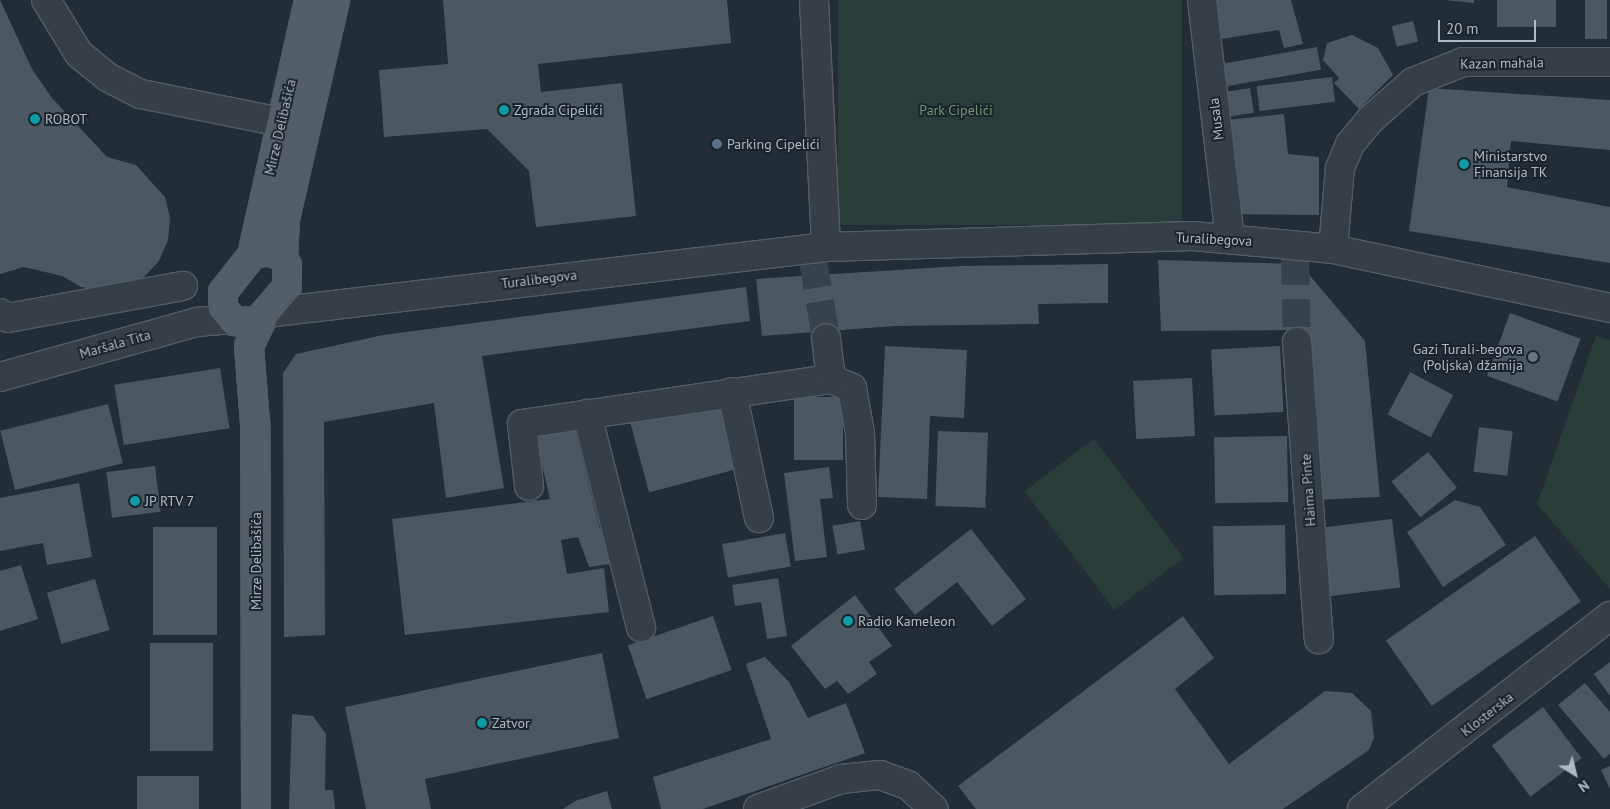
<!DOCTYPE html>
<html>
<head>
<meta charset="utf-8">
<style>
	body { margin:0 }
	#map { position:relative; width:1610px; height:809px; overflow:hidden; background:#222d35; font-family:"PT Sans",sans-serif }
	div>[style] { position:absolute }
	.green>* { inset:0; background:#2a3d3a; transform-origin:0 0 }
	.building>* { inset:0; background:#4b5861; transform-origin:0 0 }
	.minor-tunnel>* { height:28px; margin-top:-14px; transform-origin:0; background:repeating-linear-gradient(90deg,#37424a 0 28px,transparent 0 42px) }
	.roads { filter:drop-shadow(1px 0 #535d64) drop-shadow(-1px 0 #535d64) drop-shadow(0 1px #535d64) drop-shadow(0 -1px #535d64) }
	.minor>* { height:28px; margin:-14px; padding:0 14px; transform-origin:14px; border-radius:14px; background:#363f46 }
	.major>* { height:28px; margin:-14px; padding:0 14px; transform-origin:14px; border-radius:14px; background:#545e66 }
	.dots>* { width:14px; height:14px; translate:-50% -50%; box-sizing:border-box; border:2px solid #1b242b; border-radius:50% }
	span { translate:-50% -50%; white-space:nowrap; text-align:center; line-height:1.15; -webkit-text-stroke:4px #1b242b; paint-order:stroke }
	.street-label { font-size:14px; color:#b0bac3 }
	.poi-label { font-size:14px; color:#b0bac3 }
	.left { translate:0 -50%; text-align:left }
	.right { translate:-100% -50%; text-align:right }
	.park-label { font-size:14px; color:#719675 }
	.north { position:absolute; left:1550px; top:749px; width:50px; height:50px; -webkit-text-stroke:4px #1b242b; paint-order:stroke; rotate:144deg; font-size:14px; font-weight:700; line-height:20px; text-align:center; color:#b0bac3 }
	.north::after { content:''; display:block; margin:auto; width:18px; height:22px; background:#b0bac3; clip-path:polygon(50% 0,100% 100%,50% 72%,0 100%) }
	.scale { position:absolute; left:1438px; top:20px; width:98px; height:22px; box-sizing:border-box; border:2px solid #b0bac3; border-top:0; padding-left:6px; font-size:15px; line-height:18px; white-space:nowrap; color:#b0bac3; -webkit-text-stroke:4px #1b242b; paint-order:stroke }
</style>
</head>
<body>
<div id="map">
	<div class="green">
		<div style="left:838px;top:0;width:344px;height:225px"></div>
		<div style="clip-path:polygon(1596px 336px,1610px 340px,1610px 589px,1537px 504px)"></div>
		<div style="left:1094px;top:439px;width:149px;height:87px;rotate:53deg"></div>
	</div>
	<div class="building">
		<div style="clip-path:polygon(0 0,32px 69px,52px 98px,107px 157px,136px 165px,165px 197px,170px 218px,168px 240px,159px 261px,144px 277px,125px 287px,102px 291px,81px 287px,62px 276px,24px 267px,0 274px)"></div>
		<div style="clip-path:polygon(443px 0,727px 0,731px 43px,538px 64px,541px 92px,622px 83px,636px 216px,536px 227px,529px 171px,487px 129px,384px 137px,379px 70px,448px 64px)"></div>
		<div style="clip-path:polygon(1211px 0,1291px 0,1303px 44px,1284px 48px,1279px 30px,1221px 39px)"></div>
		<div style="clip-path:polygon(1445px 0,1474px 0,1474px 3px)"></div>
		<div style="left:1497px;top:0;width:59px;height:27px"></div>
		<div style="left:1585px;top:0;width:22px;height:39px"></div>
		<div style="left:1413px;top:21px;width:21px;height:22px;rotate:76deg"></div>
		<div style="clip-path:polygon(1352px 35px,1378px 48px,1393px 75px,1359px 109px,1334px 83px,1339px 78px,1323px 60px,1327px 43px)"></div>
		<div style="left:1317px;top:47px;width:23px;height:103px;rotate:80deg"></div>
		<div style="left:1332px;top:77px;width:25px;height:76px;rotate:83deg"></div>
		<div style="left:1250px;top:88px;width:25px;height:26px;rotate:81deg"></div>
		<div style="clip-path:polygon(1429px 88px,1610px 100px,1610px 150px,1511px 141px,1507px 187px,1610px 207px,1610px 263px,1409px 231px)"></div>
		<div style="clip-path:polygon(1284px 114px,1288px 154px,1319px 157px,1319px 215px,1233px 214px,1226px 120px)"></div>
		<div style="clip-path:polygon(1158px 260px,1298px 264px,1306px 271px,1365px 341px,1380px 497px,1314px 500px,1308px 330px,1161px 331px)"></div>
		<div style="clip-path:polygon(1108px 264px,1108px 303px,1038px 304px,1039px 324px,895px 326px,762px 336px,756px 279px,960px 266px)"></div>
		<div style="clip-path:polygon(746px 287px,750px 321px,482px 356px,504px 488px,446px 498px,434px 403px,324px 422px,325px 635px,284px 637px,283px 373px,296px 354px,383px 335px)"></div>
		<div style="left:1510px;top:313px;width:75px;height:67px;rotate:20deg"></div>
		<div style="clip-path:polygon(885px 346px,967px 350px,964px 418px,930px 416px,927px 499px,878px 497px)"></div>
		<div style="left:1280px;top:346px;width:66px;height:69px;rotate:87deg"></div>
		<div style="left:220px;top:368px;width:61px;height:107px;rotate:81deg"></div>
		<div style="left:1410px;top:372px;width:49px;height:48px;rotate:28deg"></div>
		<div style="left:1192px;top:378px;width:58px;height:59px;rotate:87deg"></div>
		<div style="left:794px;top:397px;width:49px;height:63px"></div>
		<div style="left:720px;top:398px;width:73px;height:93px;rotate:75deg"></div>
		<div style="left:108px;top:404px;width:61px;height:111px;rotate:76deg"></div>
		<div style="clip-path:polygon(574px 425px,600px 530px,613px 529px,616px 563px,589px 567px,578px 537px,561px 540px,567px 574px,604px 568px,609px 612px,405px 635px,392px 519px,550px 499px,534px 430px)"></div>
		<div style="left:1479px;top:427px;width:34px;height:45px;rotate:7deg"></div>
		<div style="left:938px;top:431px;width:50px;height:75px;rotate:2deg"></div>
		<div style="left:1287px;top:436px;width:66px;height:73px;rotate:89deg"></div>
		<div style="left:1428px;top:452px;width:46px;height:47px;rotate:51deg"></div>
		<div style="left:155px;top:466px;width:46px;height:49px;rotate:83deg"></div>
		<div style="clip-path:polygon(829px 467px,833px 498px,820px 499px,827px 557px,795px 561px,784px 473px)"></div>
		<div style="clip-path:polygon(79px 483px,92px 557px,47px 565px,43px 543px,0 551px,0 498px)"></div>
		<div style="clip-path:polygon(1455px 500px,1480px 507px,1506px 545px,1443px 587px,1407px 532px)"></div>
		<div style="left:1392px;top:519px;width:69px;height:78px;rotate:83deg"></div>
		<div style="left:860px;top:521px;width:29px;height:28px;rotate:80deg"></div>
		<div style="left:1285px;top:525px;width:69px;height:72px;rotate:89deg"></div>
		<div style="left:153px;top:527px;width:64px;height:108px"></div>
		<div style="clip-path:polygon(971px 529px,1026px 599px,992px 626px,957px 582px,915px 615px,894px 589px)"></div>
		<div style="left:785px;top:533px;width:34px;height:64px;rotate:80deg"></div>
		<div style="left:1535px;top:536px;width:80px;height:182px;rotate:55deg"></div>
		<div style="clip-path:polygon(21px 565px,38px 619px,0 631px,0 571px)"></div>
		<div style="clip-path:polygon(778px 578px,787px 636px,767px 639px,761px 602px,735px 606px,732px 585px)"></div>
		<div style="left:95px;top:579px;width:53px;height:50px;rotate:74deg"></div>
		<div style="clip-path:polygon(855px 595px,892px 646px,869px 662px,877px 674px,848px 694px,837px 681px,825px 689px,791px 646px)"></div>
		<div style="left:713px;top:616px;width:57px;height:90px;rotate:71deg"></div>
		<div style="clip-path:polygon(1183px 616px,1214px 658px,1175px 689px,1229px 764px,1325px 691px,1352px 693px,1371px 711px,1374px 738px,1369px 750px,1283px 809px,976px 809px,958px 786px)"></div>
		<div style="left:150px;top:643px;width:63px;height:108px"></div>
		<div style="clip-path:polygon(602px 653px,619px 738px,425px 779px,431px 809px,366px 809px,345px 707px)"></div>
		<div style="clip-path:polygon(765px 657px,789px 682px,808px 718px,846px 703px,865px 753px,703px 809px,661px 809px,653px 777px,771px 739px,746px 664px)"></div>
		<div style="clip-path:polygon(1610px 662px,1610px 696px,1594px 674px)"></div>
		<div style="clip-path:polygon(1585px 683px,1610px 712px,1610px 754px,1604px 759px,1558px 705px)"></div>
		<div style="left:1543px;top:707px;width:64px;height:64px;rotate:53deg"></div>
		<div style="clip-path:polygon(292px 714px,313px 716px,326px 734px,325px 790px,333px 790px,335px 809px,289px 809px)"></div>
		<div style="clip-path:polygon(1610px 766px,1610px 789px,1601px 770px)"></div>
		<div style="left:137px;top:776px;width:62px;height:33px"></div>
		<div style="clip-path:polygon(607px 791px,612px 809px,563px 809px,575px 801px)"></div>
	</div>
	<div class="minor-tunnel">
		<div style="left:1295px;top:257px;width:85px;rotate:88.7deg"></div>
		<div style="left:813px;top:260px;width:79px;rotate:80.5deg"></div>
	</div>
	<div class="roads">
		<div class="minor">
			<div style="left:46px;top:0;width:63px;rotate:58.6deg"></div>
			<div style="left:79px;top:54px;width:36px;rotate:39deg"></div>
			<div style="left:107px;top:77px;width:38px;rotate:27deg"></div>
			<div style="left:141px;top:94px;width:168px;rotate:11.3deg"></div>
			<div style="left:814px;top:0;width:247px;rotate:87.2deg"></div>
			<div style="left:1202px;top:0;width:241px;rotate:83.3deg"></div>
			<div style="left:1333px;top:249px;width:81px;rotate:-85.1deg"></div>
			<div style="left:1340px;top:168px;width:26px;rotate:-67deg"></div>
			<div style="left:1350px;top:144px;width:31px;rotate:-50deg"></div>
			<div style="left:1370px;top:120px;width:57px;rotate:-41.5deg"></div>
			<div style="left:1413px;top:82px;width:54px;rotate:-21.8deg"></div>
			<div style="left:1463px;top:62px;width:147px"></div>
			<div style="left:0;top:313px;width:9px;rotate:32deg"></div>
			<div style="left:8px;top:318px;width:178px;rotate:-10.4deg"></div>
			<div style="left:266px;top:313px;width:564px;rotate:-6.72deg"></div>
			<div style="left:826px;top:247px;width:367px;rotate:-1.7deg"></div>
			<div style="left:1193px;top:236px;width:141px;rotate:5.3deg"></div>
			<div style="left:1333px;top:249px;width:283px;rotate:12deg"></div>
			<div style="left:1297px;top:342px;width:298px;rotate:85.8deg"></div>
			<div style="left:0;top:377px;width:205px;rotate:-15.6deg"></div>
			<div style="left:197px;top:322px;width:35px;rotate:-5deg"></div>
			<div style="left:831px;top:379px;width:23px;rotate:23deg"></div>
			<div style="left:852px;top:388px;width:46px;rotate:79.9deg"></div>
			<div style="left:860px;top:433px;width:72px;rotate:88.4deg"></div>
			<div style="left:732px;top:392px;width:129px;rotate:77.9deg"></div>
			<div style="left:587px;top:414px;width:220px;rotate:75.8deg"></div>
			<div style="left:529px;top:486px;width:62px;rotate:-96.4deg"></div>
			<div style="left:522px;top:424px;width:312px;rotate:-8.3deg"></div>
			<div style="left:831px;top:379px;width:41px;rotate:-97deg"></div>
			<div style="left:758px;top:809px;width:88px;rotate:-19.9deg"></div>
			<div style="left:841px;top:779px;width:39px;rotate:-6deg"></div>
			<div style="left:880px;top:775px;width:30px;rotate:20deg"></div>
			<div style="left:908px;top:785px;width:35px;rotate:43deg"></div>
			<div style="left:1362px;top:809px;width:314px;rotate:-37.9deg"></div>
		</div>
		<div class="major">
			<div style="left:268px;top:251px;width:16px;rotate:22deg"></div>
			<div style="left:283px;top:257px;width:9px;rotate:63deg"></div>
			<div style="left:287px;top:265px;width:22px;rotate:90deg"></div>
			<div style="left:287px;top:287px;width:46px;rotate:130.6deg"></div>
			<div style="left:257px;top:322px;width:23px;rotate:-178deg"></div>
			<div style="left:234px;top:321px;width:17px;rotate:-130deg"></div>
			<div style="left:223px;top:308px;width:16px;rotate:-90deg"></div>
			<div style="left:223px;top:292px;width:47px;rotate:-51.9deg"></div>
			<div style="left:252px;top:255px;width:16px;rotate:-14deg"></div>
			<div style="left:252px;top:255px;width:261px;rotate:-77.4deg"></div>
			<div style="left:283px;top:257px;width:38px;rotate:-87deg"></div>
			<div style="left:285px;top:219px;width:225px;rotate:-77.1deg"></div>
			<div style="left:256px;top:809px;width:386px;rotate:-90.1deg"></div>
			<div style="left:255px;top:423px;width:77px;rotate:-94.5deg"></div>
			<div style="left:249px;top:346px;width:32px;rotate:-64deg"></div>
		</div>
	</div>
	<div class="dots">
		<div style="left:504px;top:110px;background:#0f9aa8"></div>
		<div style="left:35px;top:119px;background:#0f9aa8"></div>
		<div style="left:717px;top:144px;background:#5c6f8a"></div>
		<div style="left:1464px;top:164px;background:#0f9aa8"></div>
		<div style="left:1533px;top:357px;background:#6b7280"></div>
		<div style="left:135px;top:501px;background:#0f9aa8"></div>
		<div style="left:848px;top:621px;background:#0f9aa8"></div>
		<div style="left:482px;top:723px;background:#0f9aa8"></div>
	</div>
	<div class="street-label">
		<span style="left:1502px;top:63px;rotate:-1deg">Kazan mahala</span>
		<span style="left:1216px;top:119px;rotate:-97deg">Musala</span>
		<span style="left:280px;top:127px;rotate:-77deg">Mirze Delibašića</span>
		<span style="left:1214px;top:239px;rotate:3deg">Turalibegova</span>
		<span style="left:539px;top:279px;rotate:-7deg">Turalibegova</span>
		<span style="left:115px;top:344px;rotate:-16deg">Maršala Tita</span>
		<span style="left:1308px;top:490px;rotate:-94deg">Haima Pinte</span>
		<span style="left:256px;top:561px;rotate:-90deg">Mirze Delibašića</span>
		<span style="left:1487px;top:714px;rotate:-38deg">Klosterska</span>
	</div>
	<div class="poi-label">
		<span class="left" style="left:514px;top:110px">Zgrada Cipelići</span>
		<span class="left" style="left:45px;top:119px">ROBOT</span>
		<span class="left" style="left:727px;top:144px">Parking Cipelići</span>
		<span class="left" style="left:1474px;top:164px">Ministarstvo<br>Finansija TK</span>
		<span class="right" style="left:1523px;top:357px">Gazi Turali-begova<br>(Poljska) džamija</span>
		<span class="left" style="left:145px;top:501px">JP RTV 7</span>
		<span class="left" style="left:858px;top:621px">Radio Kameleon</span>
		<span class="left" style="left:492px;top:723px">Zatvor</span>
	</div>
	<div class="park-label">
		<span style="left:956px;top:110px">Park Cipelići</span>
	</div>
	<div class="north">N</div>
	<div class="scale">20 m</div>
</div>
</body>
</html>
